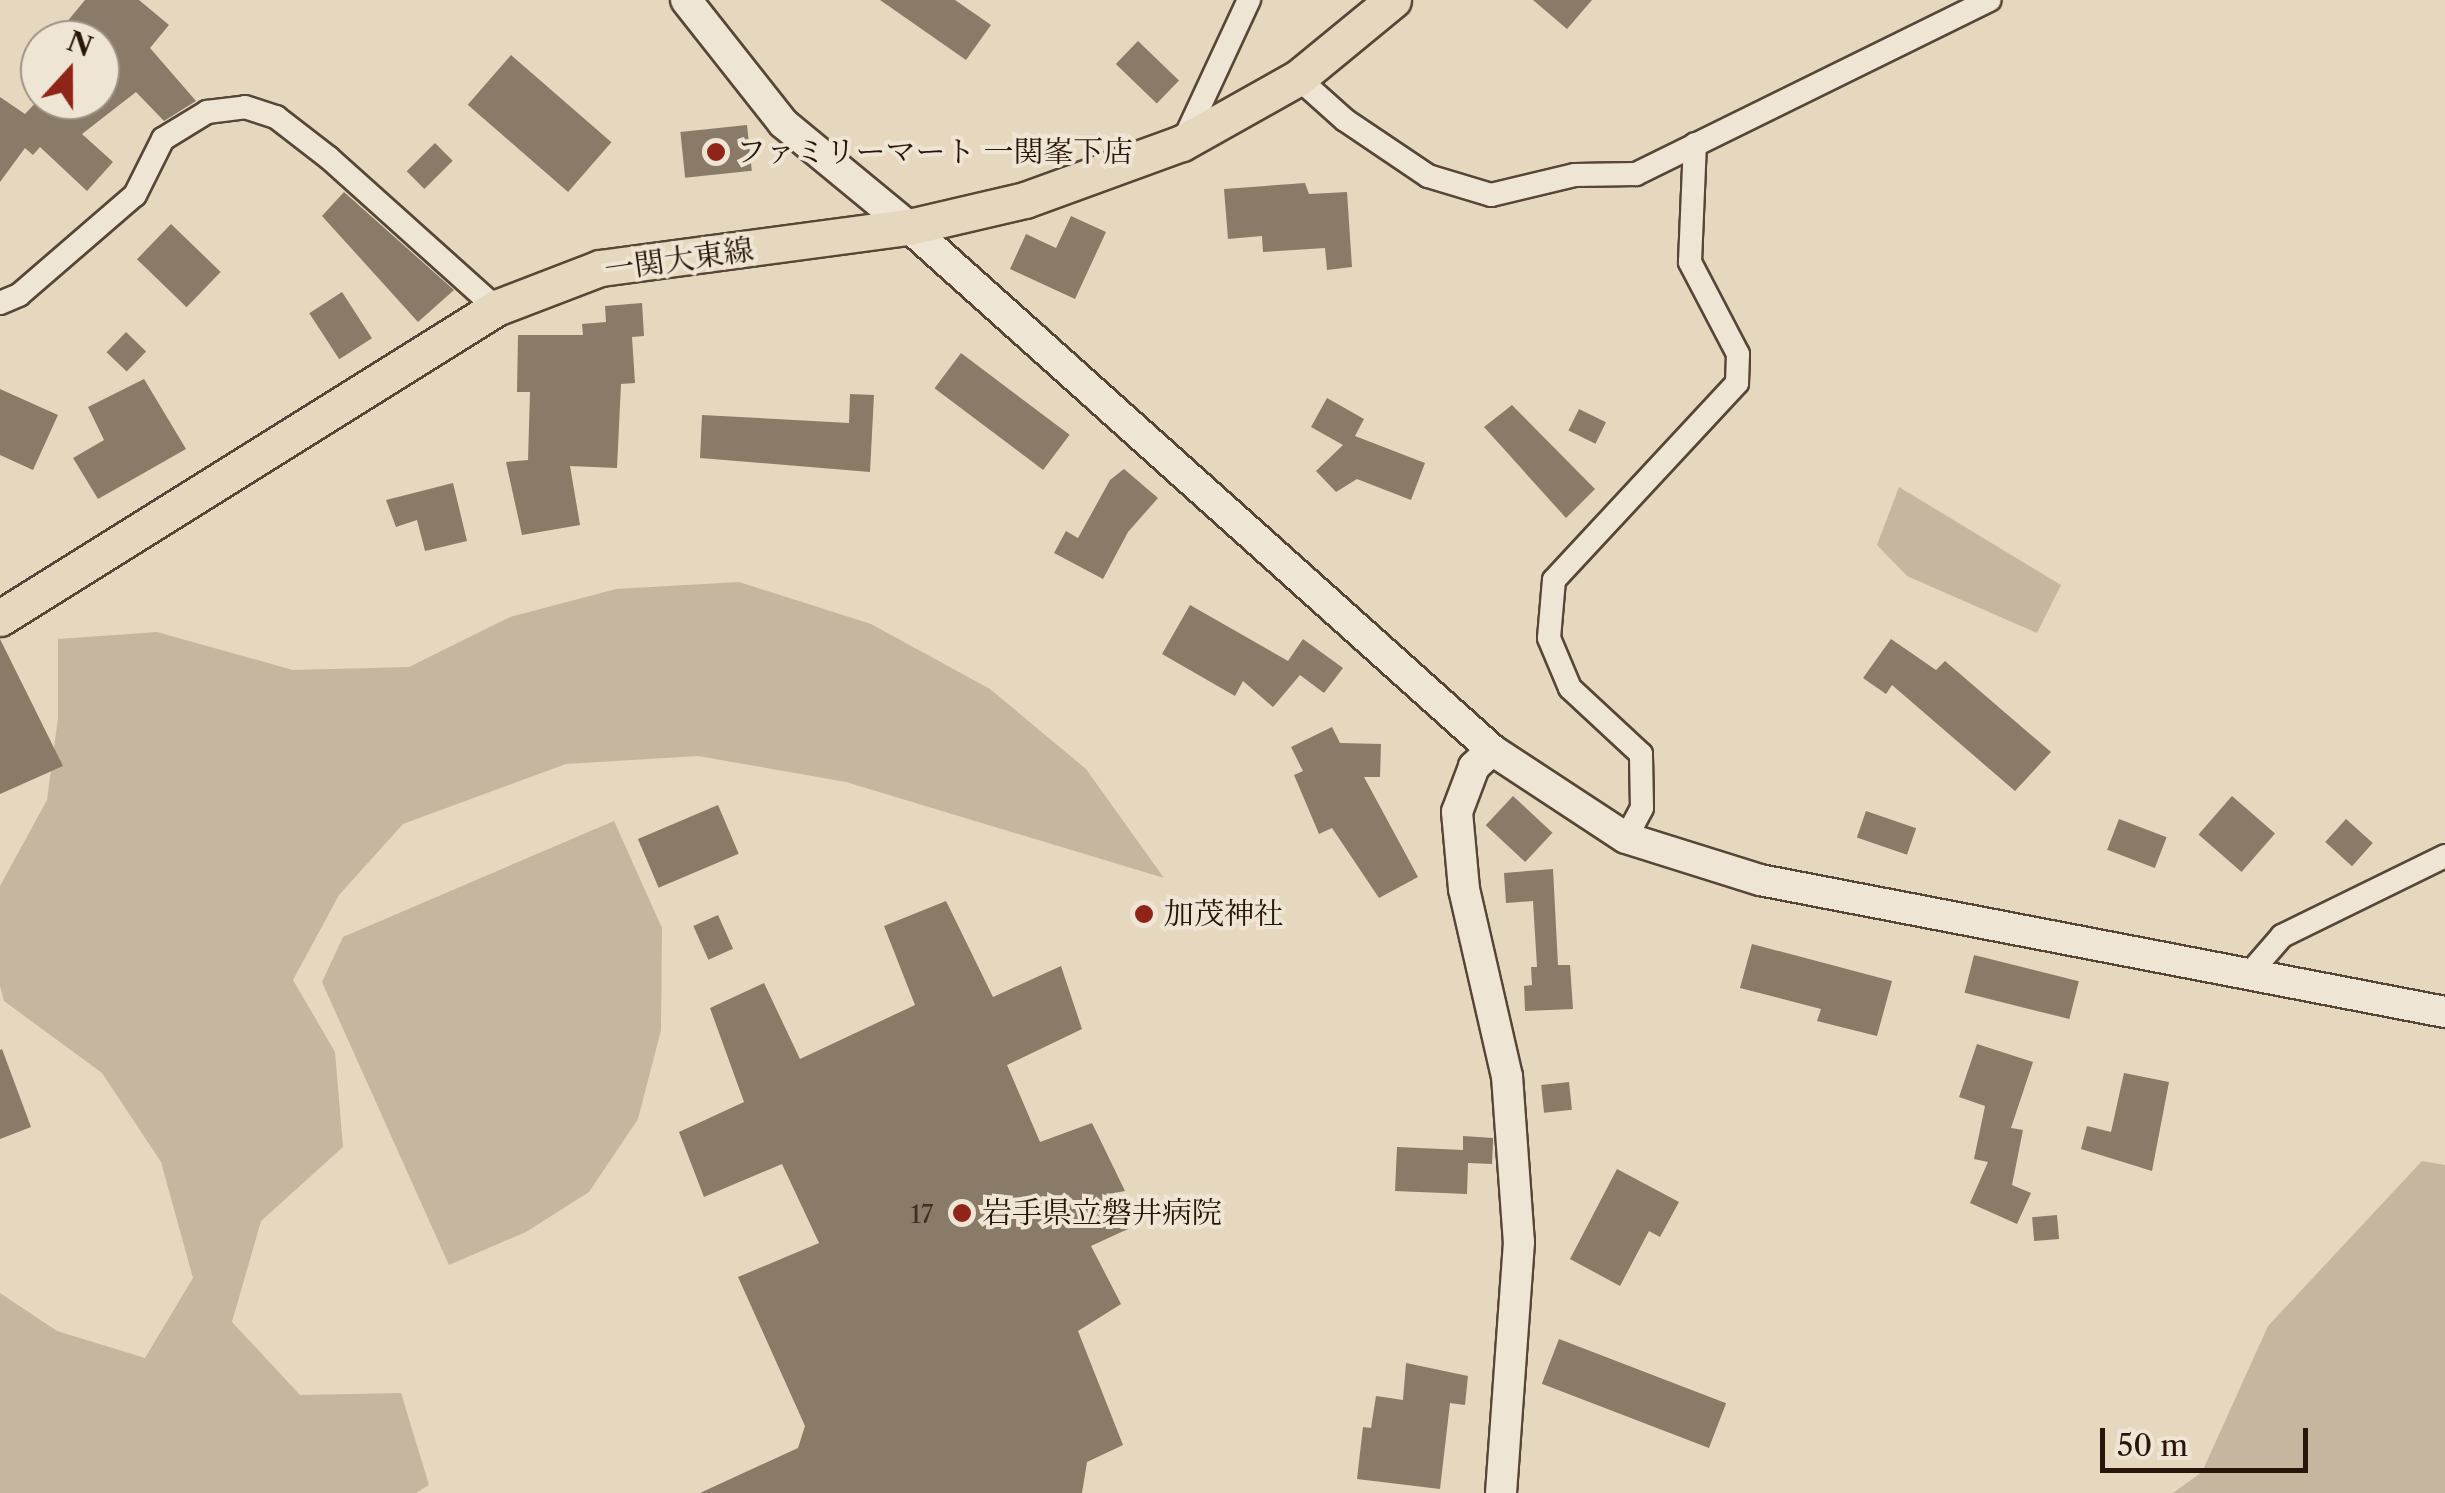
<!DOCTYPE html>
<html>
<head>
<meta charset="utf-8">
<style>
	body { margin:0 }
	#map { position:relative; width:2445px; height:1493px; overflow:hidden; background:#e6d7bf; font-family:"Libre Caslon Text","Noto Serif JP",serif }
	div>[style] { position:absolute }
	.green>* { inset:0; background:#c6b6a0 }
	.building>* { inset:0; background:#8a7a68; transform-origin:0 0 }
	.roads { filter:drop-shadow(2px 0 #574636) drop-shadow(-2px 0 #574636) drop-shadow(0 2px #574636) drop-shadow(0 -2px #574636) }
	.street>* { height:22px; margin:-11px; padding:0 11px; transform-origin:11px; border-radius:11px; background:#efe5d5 }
	.secondary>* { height:30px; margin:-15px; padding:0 15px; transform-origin:15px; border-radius:15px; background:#efe5d5 }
	.primary>* { height:35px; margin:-17.5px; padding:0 17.5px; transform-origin:17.5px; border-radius:17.5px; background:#e6d7bf }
	.dots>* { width:28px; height:28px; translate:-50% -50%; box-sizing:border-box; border:5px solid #efe5d5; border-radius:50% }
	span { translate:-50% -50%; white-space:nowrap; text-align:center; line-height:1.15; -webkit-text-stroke:8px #efe5d5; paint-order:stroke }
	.number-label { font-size:25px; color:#402f21 }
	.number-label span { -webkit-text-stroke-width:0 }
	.poi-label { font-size:30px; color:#271609 }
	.left { translate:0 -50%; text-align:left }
	.street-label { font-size:30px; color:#271609 }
	.north { position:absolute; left:20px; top:20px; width:100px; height:100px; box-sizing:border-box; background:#efe5d5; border:2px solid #9f9283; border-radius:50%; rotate:21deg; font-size:28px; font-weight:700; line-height:40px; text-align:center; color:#271609 }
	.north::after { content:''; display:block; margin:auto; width:35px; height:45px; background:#8f2418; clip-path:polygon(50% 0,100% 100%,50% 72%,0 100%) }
	.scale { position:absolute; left:2100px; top:1428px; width:208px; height:45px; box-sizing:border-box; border:5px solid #271609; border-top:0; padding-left:12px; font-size:30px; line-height:35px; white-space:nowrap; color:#271609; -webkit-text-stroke:8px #efe5d5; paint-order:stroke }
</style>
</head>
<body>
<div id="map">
	<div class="green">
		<div style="clip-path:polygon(1899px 487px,2061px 585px,2037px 633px,1907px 576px,1877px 545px)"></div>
		<div style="clip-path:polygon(739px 582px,871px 624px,990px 689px,1086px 769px,1164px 878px,846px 782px,698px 756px,566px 764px,403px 824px,339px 895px,293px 980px,335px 1052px,343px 1147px,261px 1221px,232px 1322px,300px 1395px,401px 1393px,429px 1485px,416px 1493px,0 1493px,0 1293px,57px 1331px,145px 1358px,193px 1278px,161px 1162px,102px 1073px,4px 1001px,0 986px,0 886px,47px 800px,58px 718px,58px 639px,157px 632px,293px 670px,409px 667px,510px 617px,616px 589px)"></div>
		<div style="clip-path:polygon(614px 821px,662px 928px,661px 1030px,638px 1119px,589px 1192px,526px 1232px,449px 1265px,322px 982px,343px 937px)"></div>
		<div style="clip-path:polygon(2422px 1161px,2445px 1165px,2445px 1493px,2173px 1493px,2202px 1472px,2268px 1326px)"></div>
	</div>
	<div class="building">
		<div style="clip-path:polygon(85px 0,139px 0,169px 25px,150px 48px,196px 101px,164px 121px,136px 92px,82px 134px,113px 162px,87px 191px,40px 147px,33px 155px,25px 148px,0 182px,0 97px,25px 114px,40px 98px,60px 118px,83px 100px,100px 100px,100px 40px,52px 40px)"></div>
		<div style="clip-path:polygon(880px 0,955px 0,991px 25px,966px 60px)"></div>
		<div style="clip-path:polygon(1533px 0,1592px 0,1567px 29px)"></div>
		<div style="left:1138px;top:41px;width:57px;height:32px;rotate:44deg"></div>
		<div style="left:511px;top:55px;width:133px;height:66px;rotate:41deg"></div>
		<div style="left:747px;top:125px;width:46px;height:67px;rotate:84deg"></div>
		<div style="left:435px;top:143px;width:25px;height:40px;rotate:45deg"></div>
		<div style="clip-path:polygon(1305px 183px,1309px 194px,1347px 192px,1352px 267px,1327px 270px,1325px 248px,1263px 252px,1262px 236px,1228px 239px,1224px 189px)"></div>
		<div style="clip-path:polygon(344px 192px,454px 290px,418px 322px,322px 216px)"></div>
		<div style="clip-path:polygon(1071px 216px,1106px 232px,1075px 299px,1010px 269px,1026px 234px,1056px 248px)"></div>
		<div style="left:171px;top:224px;width:69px;height:49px;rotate:44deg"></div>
		<div style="left:342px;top:292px;width:55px;height:39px;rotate:57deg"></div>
		<div style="clip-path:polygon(642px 303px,644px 336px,632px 337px,635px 383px,621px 384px,617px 468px,570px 466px,580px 525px,522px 535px,506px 462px,528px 460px,530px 392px,517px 392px,518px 335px,583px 335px,582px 324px,606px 322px,605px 306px)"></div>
		<div style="left:126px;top:332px;width:28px;height:28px;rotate:44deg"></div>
		<div style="left:961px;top:353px;width:136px;height:44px;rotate:37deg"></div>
		<div style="clip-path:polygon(144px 379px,186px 449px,98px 499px,73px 458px,104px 440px,88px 407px)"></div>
		<div style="clip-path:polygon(0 389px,58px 415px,33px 470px,0 455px)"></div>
		<div style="clip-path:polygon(850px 394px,874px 395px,870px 472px,700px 458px,702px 415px,849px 423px)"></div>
		<div style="clip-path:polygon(1327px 398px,1364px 419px,1355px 436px,1425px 463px,1411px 500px,1357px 479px,1336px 492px,1316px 471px,1343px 445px,1311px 427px)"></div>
		<div style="clip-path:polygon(1512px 405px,1595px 489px,1566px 518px,1484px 427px)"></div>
		<div style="left:1579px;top:409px;width:30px;height:24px;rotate:26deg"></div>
		<div style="clip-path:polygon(1124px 469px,1158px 498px,1128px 532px,1103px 579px,1054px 553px,1066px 531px,1078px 538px,1110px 480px)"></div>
		<div style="clip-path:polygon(453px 483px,467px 541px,425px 551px,417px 520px,396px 527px,386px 500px)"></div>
		<div style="clip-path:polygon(1190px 605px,1288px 661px,1303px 639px,1343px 668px,1324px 693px,1300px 675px,1273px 707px,1243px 681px,1235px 696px,1162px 654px)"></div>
		<div style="clip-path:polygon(0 639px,63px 766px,0 794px)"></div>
		<div style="clip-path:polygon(1891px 639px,1936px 670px,1945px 661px,2051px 752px,2015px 791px,1892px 685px,1886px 694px,1863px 678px)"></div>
		<div style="clip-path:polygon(1332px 727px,1340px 743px,1381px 744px,1380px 777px,1364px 777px,1418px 877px,1379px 898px,1332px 828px,1319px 834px,1294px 775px,1303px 771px,1291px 747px)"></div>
		<div style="left:1513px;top:796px;width:54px;height:40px;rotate:43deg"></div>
		<div style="left:2232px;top:796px;width:57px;height:51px;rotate:41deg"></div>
		<div style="left:718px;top:805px;width:53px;height:87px;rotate:67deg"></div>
		<div style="left:1866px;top:811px;width:53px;height:28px;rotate:19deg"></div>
		<div style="left:2119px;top:819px;width:51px;height:33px;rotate:21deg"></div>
		<div style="left:2346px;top:819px;width:36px;height:31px;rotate:42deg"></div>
		<div style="clip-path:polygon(1553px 869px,1558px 965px,1570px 965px,1573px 1009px,1525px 1011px,1524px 986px,1532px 985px,1531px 967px,1537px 967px,1533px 901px,1506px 903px,1504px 873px)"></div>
		<div style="clip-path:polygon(946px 901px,993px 997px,1061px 966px,1082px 1029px,1007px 1065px,1040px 1142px,1092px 1123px,1125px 1191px,1109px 1194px,1128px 1229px,1091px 1246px,1121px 1304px,1078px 1331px,1123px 1445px,1087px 1462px,1082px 1493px,700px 1493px,798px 1448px,805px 1426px,738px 1277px,819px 1243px,782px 1164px,704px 1197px,679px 1132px,744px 1102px,710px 1008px,764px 983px,800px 1059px,915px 1005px,884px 926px)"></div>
		<div style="left:718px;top:915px;width:37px;height:27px;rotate:66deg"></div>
		<div style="clip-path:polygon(1752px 944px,1892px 981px,1877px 1036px,1817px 1021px,1821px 1009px,1740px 988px)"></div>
		<div style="left:1974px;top:955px;width:108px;height:39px;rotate:14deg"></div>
		<div style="clip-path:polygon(1977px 1044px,2033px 1062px,2011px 1128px,2023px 1130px,2012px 1185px,2031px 1193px,2017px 1224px,1970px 1203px,1988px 1162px,1974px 1159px,1985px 1106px,1959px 1097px)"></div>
		<div style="clip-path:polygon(2px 1049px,31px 1127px,0 1139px,0 1050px)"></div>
		<div style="clip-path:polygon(2124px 1073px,2169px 1082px,2152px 1171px,2081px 1149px,2087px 1126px,2111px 1132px)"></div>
		<div style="left:1569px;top:1082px;width:28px;height:28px;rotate:84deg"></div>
		<div style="clip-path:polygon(1463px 1136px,1493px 1138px,1493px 1143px,1492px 1164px,1468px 1163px,1467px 1194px,1395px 1191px,1397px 1147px,1463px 1150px)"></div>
		<div style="clip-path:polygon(1617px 1169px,1679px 1202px,1660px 1237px,1649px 1231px,1620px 1286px,1570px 1259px)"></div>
		<div style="left:2057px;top:1215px;width:24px;height:25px;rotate:85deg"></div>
		<div style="left:1559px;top:1339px;width:179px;height:48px;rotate:21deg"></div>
		<div style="clip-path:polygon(1406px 1363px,1468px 1376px,1465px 1405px,1450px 1403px,1440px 1489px,1357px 1479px,1363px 1427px,1371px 1428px,1376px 1396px,1403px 1400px)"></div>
	</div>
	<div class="roads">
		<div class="street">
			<div style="left:1298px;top:78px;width:63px;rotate:41.8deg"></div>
			<div style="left:1345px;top:120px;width:100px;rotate:34deg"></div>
			<div style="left:1428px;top:176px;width:66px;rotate:16.8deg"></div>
			<div style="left:1491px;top:195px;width:86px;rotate:-13.4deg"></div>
			<div style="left:1575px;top:175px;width:61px;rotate:-0.9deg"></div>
			<div style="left:1636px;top:174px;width:394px;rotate:-26.2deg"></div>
			<div style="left:1183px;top:142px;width:157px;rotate:-65.1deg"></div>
			<div style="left:0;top:303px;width:21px;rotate:-23deg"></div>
			<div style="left:19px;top:295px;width:153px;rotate:-40.8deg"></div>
			<div style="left:135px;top:195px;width:63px;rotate:-63.4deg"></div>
			<div style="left:163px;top:139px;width:52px;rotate:-31.5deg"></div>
			<div style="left:207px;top:112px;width:38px;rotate:-7deg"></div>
			<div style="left:245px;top:107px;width:33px;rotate:18deg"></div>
			<div style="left:276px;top:117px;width:67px;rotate:37.7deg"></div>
			<div style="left:329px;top:158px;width:224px;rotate:41.9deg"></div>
			<div style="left:1626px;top:838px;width:34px;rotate:-62deg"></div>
			<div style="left:1642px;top:808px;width:54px;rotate:-91.1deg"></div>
			<div style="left:1641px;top:754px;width:97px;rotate:-137.1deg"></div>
			<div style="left:1570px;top:688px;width:54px;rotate:-112.8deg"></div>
			<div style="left:1549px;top:638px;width:58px;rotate:-85.1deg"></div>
			<div style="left:1554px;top:580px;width:269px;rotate:-47.1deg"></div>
			<div style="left:1737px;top:383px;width:29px;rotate:-88deg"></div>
			<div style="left:1738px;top:354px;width:104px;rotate:-117.6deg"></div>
			<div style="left:1690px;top:262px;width:118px;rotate:-87.6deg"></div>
			<div style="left:2250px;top:973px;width:49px;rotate:-49.1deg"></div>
			<div style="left:2282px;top:936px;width:182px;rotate:-26.1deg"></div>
		</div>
		<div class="secondary">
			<div style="left:686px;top:0;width:157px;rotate:51.7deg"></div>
			<div style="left:783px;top:123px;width:163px;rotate:39.5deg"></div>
			<div style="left:909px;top:227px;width:783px;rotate:41.89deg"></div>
			<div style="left:1492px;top:750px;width:160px;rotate:33.3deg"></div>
			<div style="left:1626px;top:838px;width:140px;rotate:17.4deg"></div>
			<div style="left:1760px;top:880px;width:698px;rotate:10.91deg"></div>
			<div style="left:1492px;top:750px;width:25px;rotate:137deg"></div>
			<div style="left:1474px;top:767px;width:48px;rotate:110.7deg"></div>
			<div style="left:1457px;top:812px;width:77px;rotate:84.8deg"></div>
			<div style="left:1464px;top:889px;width:192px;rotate:77.1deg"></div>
			<div style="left:1507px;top:1076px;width:166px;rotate:85.9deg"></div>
			<div style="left:1519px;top:1242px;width:252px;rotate:94.1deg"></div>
		</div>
		<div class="primary">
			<div style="left:0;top:618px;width:585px;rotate:-32.01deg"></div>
			<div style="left:496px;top:308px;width:111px;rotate:-21deg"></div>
			<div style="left:600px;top:268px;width:312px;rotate:-7.6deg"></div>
			<div style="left:909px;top:227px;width:119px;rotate:-13.1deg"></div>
			<div style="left:1025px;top:200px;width:167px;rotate:-20deg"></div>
			<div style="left:1182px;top:143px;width:133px;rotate:-29.3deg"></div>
			<div style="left:1298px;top:78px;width:123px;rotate:-39.4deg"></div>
		</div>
	</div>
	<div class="dots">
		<div style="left:716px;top:152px;background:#8f2418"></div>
		<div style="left:1144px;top:914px;background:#8f2418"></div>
		<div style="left:962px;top:1213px;background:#8f2418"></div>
	</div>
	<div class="number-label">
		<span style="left:922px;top:1215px">17</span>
	</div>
	<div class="poi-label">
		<span class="left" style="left:736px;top:152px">ファミリーマート 一関峯下店</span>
		<span class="left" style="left:1164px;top:914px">加茂神社</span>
		<span class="left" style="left:982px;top:1213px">岩手県立磐井病院</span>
	</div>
	<div class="street-label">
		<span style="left:679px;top:260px;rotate:-8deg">一関大東線</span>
	</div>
	<div class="north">N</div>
	<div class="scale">50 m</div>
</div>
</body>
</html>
